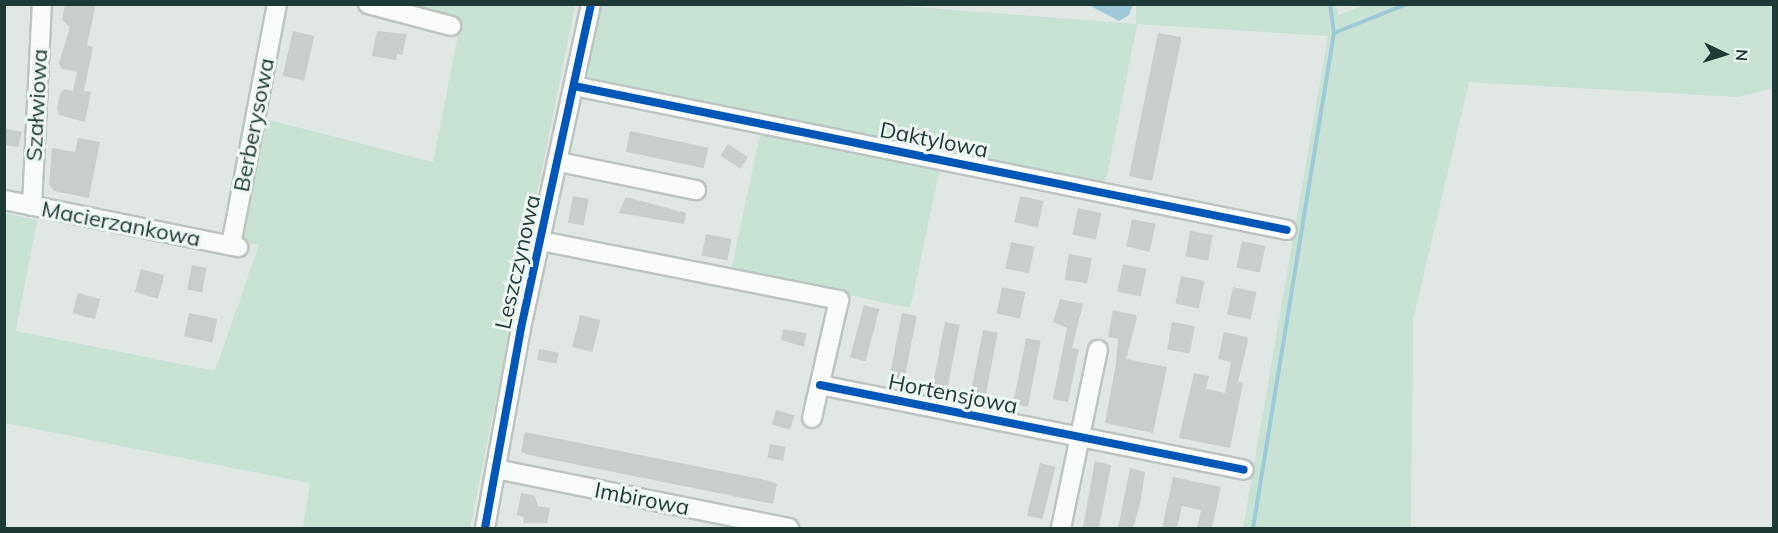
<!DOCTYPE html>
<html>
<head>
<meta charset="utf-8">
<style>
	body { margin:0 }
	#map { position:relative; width:1778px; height:533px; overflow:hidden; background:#e0e7e5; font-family:Mulish,sans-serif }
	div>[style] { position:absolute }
	.green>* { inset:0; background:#c8e2d3; transform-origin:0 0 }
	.water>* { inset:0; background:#9ecad8 }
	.stream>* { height:4px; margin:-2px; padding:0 2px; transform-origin:2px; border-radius:2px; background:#9ecad8 }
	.building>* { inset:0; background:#c8cecc; transform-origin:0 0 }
	.roads { filter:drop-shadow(2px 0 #bdc4c2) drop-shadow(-2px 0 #bdc4c2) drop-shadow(0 2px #bdc4c2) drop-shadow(0 -2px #bdc4c2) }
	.minor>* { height:18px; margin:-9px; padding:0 9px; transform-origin:9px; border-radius:9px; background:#fafbfb }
	.cycleway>* { height:8px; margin:-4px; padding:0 4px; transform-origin:4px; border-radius:4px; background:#0057b8 }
	span { translate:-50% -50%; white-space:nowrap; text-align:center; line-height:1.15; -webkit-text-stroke:6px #eef7f3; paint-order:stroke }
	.street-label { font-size:22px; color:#1e3a36 }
	.frame { position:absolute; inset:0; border:6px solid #1e3a36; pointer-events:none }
	.north { position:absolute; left:1694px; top:24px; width:60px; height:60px; -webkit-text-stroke:4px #eef7f3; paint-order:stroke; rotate:94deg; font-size:16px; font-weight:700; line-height:24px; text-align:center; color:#1e3a36 }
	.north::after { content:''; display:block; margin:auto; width:21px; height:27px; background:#1e3a36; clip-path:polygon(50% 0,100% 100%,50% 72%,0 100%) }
</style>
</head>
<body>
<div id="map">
	<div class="green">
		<div style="clip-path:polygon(877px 4px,1136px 24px,1136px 4px,1336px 5px,1338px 15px,1367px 4px,1773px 5px,1773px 88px,1738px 97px,1469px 82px,1413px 320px,1411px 528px,1243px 528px,1328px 36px,1137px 24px,1105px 185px,584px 79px,599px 5px)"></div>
		<div style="clip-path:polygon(405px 5px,575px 5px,470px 528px,303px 528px,310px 483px,5px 423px,4px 213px,37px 220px,16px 331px,215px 371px,259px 245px,237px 240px,261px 118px,433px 162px,461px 19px)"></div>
		<div style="left:761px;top:130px;width:183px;height:143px;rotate:12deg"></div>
	</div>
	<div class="water">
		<div style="clip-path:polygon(1089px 5px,1133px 4px,1133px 5px,1129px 15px,1119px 21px)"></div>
	</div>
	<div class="stream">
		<div style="left:1334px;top:33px;width:79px;rotate:-21.7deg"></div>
		<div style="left:1253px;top:528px;width:502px;rotate:-80.71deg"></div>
		<div style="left:1334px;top:33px;width:29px;rotate:-98deg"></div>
	</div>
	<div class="building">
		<div style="clip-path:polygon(65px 4px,96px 4px,87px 45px,93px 47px,84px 91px,91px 92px,85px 122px,59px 115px,57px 109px,60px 94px,64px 89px,73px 91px,77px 72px,62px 69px,59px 63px,70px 27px,62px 20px)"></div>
		<div style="left:293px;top:31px;width:22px;height:46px;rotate:13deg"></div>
		<div style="clip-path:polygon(377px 31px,407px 34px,402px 55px,397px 54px,396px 60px,372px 56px)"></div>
		<div style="clip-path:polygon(1158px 33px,1181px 37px,1181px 41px,1152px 181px,1129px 176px)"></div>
		<div style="clip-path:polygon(4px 128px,22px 132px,18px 147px,4px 145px)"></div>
		<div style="left:630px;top:131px;width:80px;height:21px;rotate:12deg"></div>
		<div style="clip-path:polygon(78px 138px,100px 142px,89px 198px,54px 191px,49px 184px,52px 148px,75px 152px)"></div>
		<div style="left:728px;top:144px;width:24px;height:14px;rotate:33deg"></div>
		<div style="left:573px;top:196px;width:16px;height:27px;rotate:11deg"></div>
		<div style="left:1020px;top:196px;width:24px;height:27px;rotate:12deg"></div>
		<div style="clip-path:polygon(626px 197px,686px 213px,684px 224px,619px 213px)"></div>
		<div style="left:1078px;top:208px;width:24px;height:27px;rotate:12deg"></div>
		<div style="left:1132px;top:219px;width:24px;height:28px;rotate:12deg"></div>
		<div style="left:1190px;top:231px;width:23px;height:26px;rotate:10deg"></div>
		<div style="left:706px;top:234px;width:26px;height:22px;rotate:11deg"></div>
		<div style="left:1242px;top:241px;width:24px;height:27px;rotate:12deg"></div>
		<div style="left:1011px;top:242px;width:24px;height:27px;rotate:12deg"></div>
		<div style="left:1069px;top:254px;width:23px;height:26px;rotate:10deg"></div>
		<div style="left:1123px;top:264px;width:24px;height:28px;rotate:12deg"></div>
		<div style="left:192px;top:265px;width:15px;height:25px;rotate:11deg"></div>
		<div style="left:141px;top:269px;width:24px;height:24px;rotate:15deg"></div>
		<div style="left:1181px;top:276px;width:24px;height:28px;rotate:12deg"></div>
		<div style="left:1002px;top:287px;width:24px;height:27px;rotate:12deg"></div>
		<div style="left:1233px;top:287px;width:24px;height:28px;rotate:12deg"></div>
		<div style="left:78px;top:293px;width:23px;height:21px;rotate:15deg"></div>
		<div style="clip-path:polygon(1060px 299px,1083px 304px,1072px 348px,1079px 349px,1068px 402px,1053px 399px,1067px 328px,1053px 322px)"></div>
		<div style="left:864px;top:305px;width:16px;height:54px;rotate:15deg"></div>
		<div style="clip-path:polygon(1113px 310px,1136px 315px,1137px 318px,1126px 359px,1167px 367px,1153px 433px,1105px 423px,1116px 363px,1118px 339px,1108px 337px)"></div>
		<div style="left:189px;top:313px;width:29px;height:24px;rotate:12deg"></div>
		<div style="left:902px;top:313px;width:15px;height:67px;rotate:11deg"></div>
		<div style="left:580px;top:315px;width:21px;height:33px;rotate:14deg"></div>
		<div style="left:945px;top:322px;width:15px;height:67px;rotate:11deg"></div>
		<div style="left:1172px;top:322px;width:23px;height:28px;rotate:10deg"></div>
		<div style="clip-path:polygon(783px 329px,806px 333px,804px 347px,781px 340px)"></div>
		<div style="left:983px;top:330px;width:15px;height:66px;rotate:11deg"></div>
		<div style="clip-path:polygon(1224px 332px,1247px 337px,1248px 341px,1238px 382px,1243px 383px,1230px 448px,1179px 438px,1194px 373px,1209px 376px,1206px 389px,1225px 393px,1231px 362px,1218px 359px)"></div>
		<div style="left:1026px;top:338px;width:15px;height:67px;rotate:11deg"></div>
		<div style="left:539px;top:349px;width:20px;height:11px;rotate:11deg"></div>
		<div style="left:776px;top:410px;width:19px;height:15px;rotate:16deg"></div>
		<div style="clip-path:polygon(525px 432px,770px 481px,777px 484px,773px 504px,529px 455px,521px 452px)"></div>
		<div style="left:770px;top:444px;width:16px;height:14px;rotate:11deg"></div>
		<div style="clip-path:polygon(1095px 461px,1111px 465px,1099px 528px,1090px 528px,1083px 527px)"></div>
		<div style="left:1040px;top:463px;width:16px;height:54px;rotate:14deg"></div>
		<div style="clip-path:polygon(1130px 468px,1145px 472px,1140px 504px,1133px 528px,1118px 528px)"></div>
		<div style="clip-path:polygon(1173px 477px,1221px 487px,1212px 528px,1197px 528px,1201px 510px,1182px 506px,1177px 528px,1162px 528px)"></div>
		<div style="clip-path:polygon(521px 493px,535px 496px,538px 506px,550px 508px,547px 523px,523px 523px,524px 517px,517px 515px)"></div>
	</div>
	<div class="roads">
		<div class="minor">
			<div style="left:368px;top:4px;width:86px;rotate:14.8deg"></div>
			<div style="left:574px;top:86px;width:727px;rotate:11.42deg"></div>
			<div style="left:559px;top:162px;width:140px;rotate:11.6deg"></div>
			<div style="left:4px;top:200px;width:239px;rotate:11.4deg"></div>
			<div style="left:32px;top:206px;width:202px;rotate:-87.2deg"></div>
			<div style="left:541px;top:241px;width:304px;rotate:11.2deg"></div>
			<div style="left:839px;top:300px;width:121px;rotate:102.9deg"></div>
			<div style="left:231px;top:245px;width:245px;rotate:-79.2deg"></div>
			<div style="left:820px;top:385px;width:432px;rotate:11.3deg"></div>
			<div style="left:496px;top:469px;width:299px;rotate:11.4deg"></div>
			<div style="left:485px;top:528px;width:203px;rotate:-79.8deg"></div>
			<div style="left:521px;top:328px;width:331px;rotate:-77.8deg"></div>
			<div style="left:1061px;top:528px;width:182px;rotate:-78.3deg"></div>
		</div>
	</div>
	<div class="cycleway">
		<div style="left:574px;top:86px;width:727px;rotate:11.42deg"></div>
		<div style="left:820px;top:385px;width:432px;rotate:11.3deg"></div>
		<div style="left:485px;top:528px;width:203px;rotate:-79.8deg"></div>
		<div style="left:521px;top:328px;width:331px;rotate:-77.8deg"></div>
	</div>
	<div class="street-label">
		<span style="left:37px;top:105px;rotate:-87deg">Szałwiowa</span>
		<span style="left:254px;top:125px;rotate:-79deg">Berberysowa</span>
		<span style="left:934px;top:140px;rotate:11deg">Daktylowa</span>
		<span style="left:121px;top:224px;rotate:11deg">Macierzankowa</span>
		<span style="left:518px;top:262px;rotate:-77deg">Leszczynowa</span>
		<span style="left:953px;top:394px;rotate:11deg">Hortensjowa</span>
		<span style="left:642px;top:499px;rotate:11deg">Imbirowa</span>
	</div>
	<div class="frame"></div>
	<div class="north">N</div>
</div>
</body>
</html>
